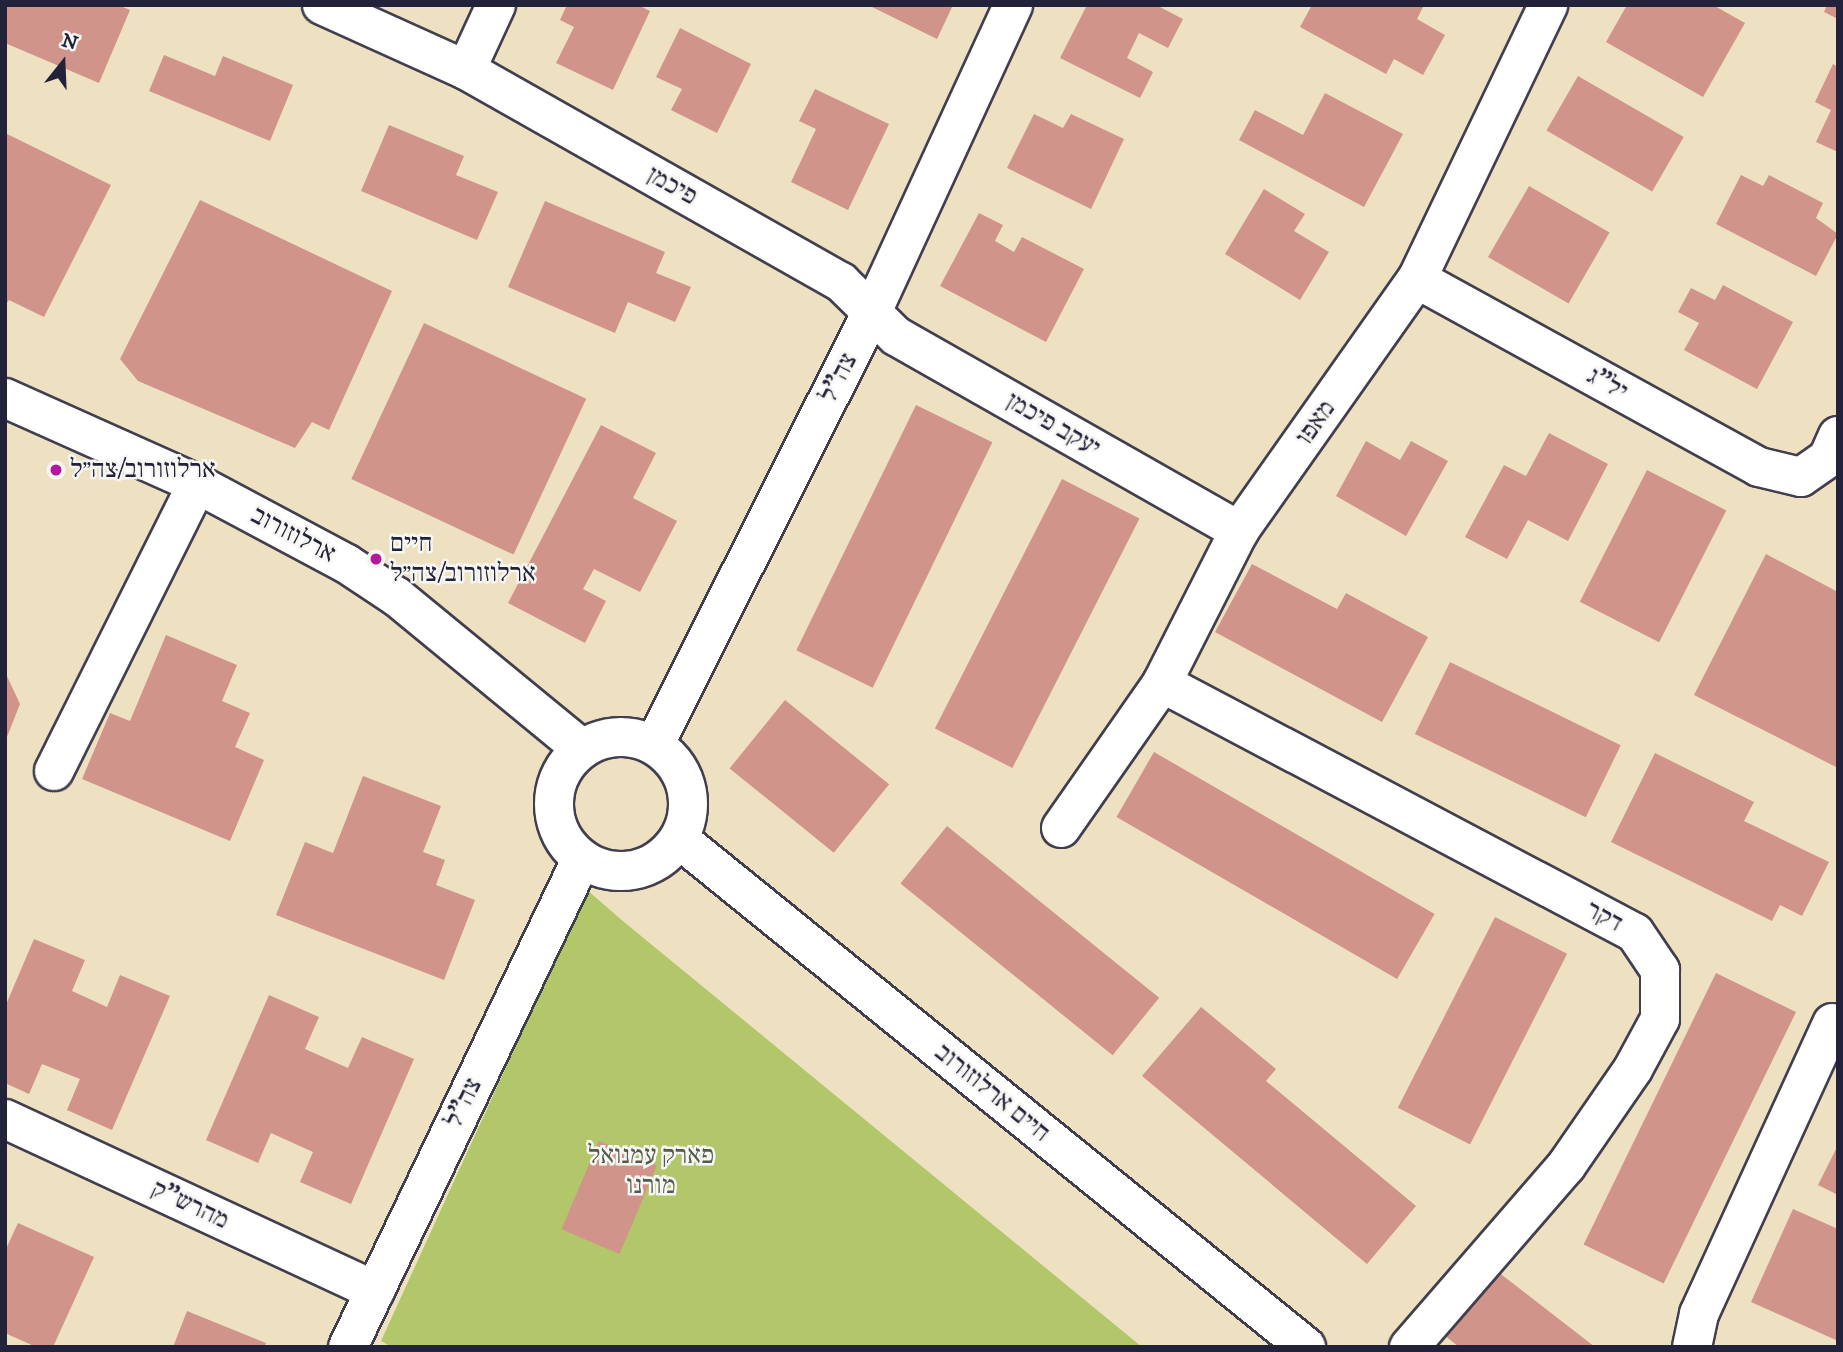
<!DOCTYPE html>
<html>
<head>
<meta charset="utf-8">
<style>
	body { margin:0 }
	#map { position:relative; width:1843px; height:1352px; overflow:hidden; background:#eee1c2; font-family:"IM FELL DW Pica","Frank Ruhl Libre",serif }
	div>[style] { position:absolute }
	.green>* { inset:0; background:#b2c66a }
	.building>* { inset:0; background:#d0948a; transform-origin:0 0 }
	.roads { filter:drop-shadow(2px 0 #413f4f) drop-shadow(-2px 0 #413f4f) drop-shadow(0 2px #413f4f) drop-shadow(0 -2px #413f4f) }
	.minor>* { height:38px; margin:-19px; padding:0 19px; transform-origin:19px; border-radius:19px; background:#fff }
	.minor>.ring { margin:-19px; padding:0; box-sizing:content-box; background:none; border:38px solid #fff; border-radius:50% }
	.dots>* { width:19px; height:19px; translate:-50% -50%; box-sizing:border-box; border:4px solid #f6f6f2; border-radius:50% }
	span { translate:-50% -50%; white-space:nowrap; text-align:center; line-height:1.15; -webkit-text-stroke:5px #f6f6f2; paint-order:stroke }
	.street-label { font-size:26px; color:#22223b }
	.poi-label { font-size:26px; color:#22223b }
	.left { translate:0 -50%; text-align:left }
	.park-label { font-size:26px; color:#545b4b }
	.frame { position:absolute; inset:0; border:7px solid #22223b; pointer-events:none }
	.north { position:absolute; left:28px; top:28px; width:70px; height:70px; -webkit-text-stroke:5px #f6f6f2; paint-order:stroke; rotate:18deg; font-size:19px; font-weight:700; line-height:28px; text-align:center; color:#22223b }
	.north::after { content:''; display:block; margin:auto; width:24px; height:32px; background:#22223b; clip-path:polygon(50% 0,100% 100%,50% 72%,0 100%) }
</style>
</head>
<body>
<div id="map">
	<div class="green">
		<div style="clip-path:polygon(587px 890px,624px 922px,1142px 1347px,392px 1347px,381px 1341px)"></div>
	</div>
	<div class="building">
		<div style="clip-path:polygon(5px 5px,118px 5px,130px 10px,99px 83px,5px 43px)"></div>
		<div style="clip-path:polygon(567px 5px,638px 5px,650px 11px,613px 90px,556px 63px,574px 27px,560px 20px)"></div>
		<div style="clip-path:polygon(868px 5px,953px 5px,937px 39px)"></div>
		<div style="clip-path:polygon(1087px 5px,1156px 5px,1183px 19px,1168px 48px,1139px 33px,1127px 58px,1153px 72px,1140px 98px,1060px 58px)"></div>
		<div style="clip-path:polygon(1312px 5px,1424px 5px,1417px 19px,1445px 35px,1423px 75px,1394px 59px,1386px 74px,1300px 27px)"></div>
		<div style="clip-path:polygon(1627px 5px,1713px 5px,1745px 23px,1703px 97px,1606px 42px)"></div>
		<div style="clip-path:polygon(1827px 5px,1838px 5px,1838px 19px,1824px 12px)"></div>
		<div style="clip-path:polygon(680px 28px,751px 64px,717px 133px,671px 110px,682px 89px,656px 77px)"></div>
		<div style="clip-path:polygon(164px 55px,215px 76px,223px 56px,293px 85px,270px 141px,149px 91px)"></div>
		<div style="clip-path:polygon(1833px 64px,1838px 67px,1838px 152px,1816px 142px,1831px 110px,1815px 102px)"></div>
		<div style="left:1578px;top:76px;width:122px;height:63px;rotate:30deg"></div>
		<div style="clip-path:polygon(815px 89px,889px 124px,848px 210px,791px 182px,816px 129px,799px 121px)"></div>
		<div style="clip-path:polygon(1325px 93px,1403px 134px,1364px 207px,1239px 140px,1255px 110px,1303px 135px)"></div>
		<div style="clip-path:polygon(1034px 114px,1063px 128px,1071px 114px,1124px 139px,1091px 209px,1007px 168px)"></div>
		<div style="clip-path:polygon(389px 125px,464px 156px,456px 175px,498px 192px,477px 240px,361px 191px)"></div>
		<div style="clip-path:polygon(5px 133px,111px 185px,44px 317px,9px 300px,5px 305px)"></div>
		<div style="clip-path:polygon(1741px 175px,1763px 186px,1769px 175px,1823px 203px,1816px 218px,1838px 234px,1816px 276px,1716px 224px)"></div>
		<div style="left:1529px;top:186px;width:93px;height:82px;rotate:30deg"></div>
		<div style="clip-path:polygon(1264px 189px,1305px 214px,1294px 231px,1329px 252px,1300px 300px,1225px 254px)"></div>
		<div style="clip-path:polygon(200px 200px,392px 291px,329px 430px,312px 422px,295px 448px,138px 381px,120px 359px)"></div>
		<div style="clip-path:polygon(545px 201px,665px 252px,656px 273px,691px 287px,675px 322px,628px 302px,615px 333px,508px 287px)"></div>
		<div style="clip-path:polygon(979px 213px,1003px 225px,995px 241px,1014px 252px,1022px 237px,1084px 269px,1046px 342px,940px 286px)"></div>
		<div style="clip-path:polygon(1723px 285px,1793px 322px,1757px 389px,1684px 350px,1699px 323px,1678px 312px,1691px 288px,1715px 300px)"></div>
		<div style="left:424px;top:323px;width:179px;height:172px;rotate:25deg"></div>
		<div style="left:916px;top:405px;width:85px;height:273px;rotate:26deg"></div>
		<div style="clip-path:polygon(601px 425px,656px 453px,633px 498px,677px 521px,640px 592px,594px 569px,583px 589px,606px 601px,585px 643px,508px 603px)"></div>
		<div style="clip-path:polygon(1549px 433px,1608px 464px,1568px 541px,1528px 520px,1507px 559px,1465px 537px,1504px 465px,1526px 476px)"></div>
		<div style="clip-path:polygon(1366px 441px,1400px 460px,1411px 441px,1448px 461px,1406px 536px,1336px 496px)"></div>
		<div style="left:1647px;top:470px;width:89px;height:148px;rotate:27deg"></div>
		<div style="left:1062px;top:479px;width:87px;height:280px;rotate:27deg"></div>
		<div style="clip-path:polygon(1766px 554px,1838px 592px,1838px 768px,1694px 695px)"></div>
		<div style="clip-path:polygon(1252px 564px,1337px 609px,1346px 593px,1428px 637px,1382px 722px,1215px 632px)"></div>
		<div style="clip-path:polygon(166px 635px,237px 665px,222px 701px,250px 713px,235px 747px,264px 760px,230px 841px,82px 779px,110px 713px,130px 721px)"></div>
		<div style="left:1450px;top:662px;width:190px;height:80px;rotate:26deg"></div>
		<div style="clip-path:polygon(5px 672px,20px 704px,5px 742px)"></div>
		<div style="left:785px;top:700px;width:134px;height:88px;rotate:39deg"></div>
		<div style="left:1154px;top:752px;width:324px;height:75px;rotate:30deg"></div>
		<div style="clip-path:polygon(1655px 753px,1754px 802px,1744px 821px,1829px 862px,1802px 916px,1780px 905px,1772px 921px,1611px 842px)"></div>
		<div style="clip-path:polygon(363px 776px,441px 806px,423px 852px,445px 860px,436px 885px,475px 900px,444px 980px,276px 915px,305px 842px,333px 853px)"></div>
		<div style="left:947px;top:826px;width:273px;height:74px;rotate:39deg"></div>
		<div style="left:1495px;top:917px;width:81px;height:214px;rotate:27deg"></div>
		<div style="clip-path:polygon(34px 939px,85px 960px,72px 991px,107px 1007px,120px 975px,170px 996px,112px 1130px,67px 1110px,80px 1079px,42px 1064px,29px 1094px,5px 1083px,5px 1007px)"></div>
		<div style="left:1716px;top:973px;width:89px;height:302px;rotate:26deg"></div>
		<div style="clip-path:polygon(269px 995px,319px 1017px,305px 1049px,348px 1068px,362px 1037px,414px 1059px,351px 1204px,300px 1182px,313px 1152px,271px 1133px,258px 1163px,206px 1140px)"></div>
		<div style="clip-path:polygon(1201px 1007px,1276px 1069px,1266px 1081px,1416px 1206px,1367px 1264px,1142px 1076px)"></div>
		<div style="left:599px;top:1141px;width:63px;height:96px;rotate:23deg"></div>
		<div style="clip-path:polygon(1838px 1145px,1838px 1195px,1818px 1185px)"></div>
		<div style="clip-path:polygon(1793px 1209px,1838px 1229px,1838px 1341px,1751px 1302px)"></div>
		<div style="clip-path:polygon(18px 1223px,94px 1257px,53px 1347px,36px 1347px,5px 1333px,5px 1251px)"></div>
		<div style="clip-path:polygon(1493px 1268px,1595px 1347px,1459px 1347px,1443px 1334px)"></div>
		<div style="clip-path:polygon(187px 1311px,266px 1343px,264px 1347px,173px 1347px)"></div>
	</div>
	<div class="roads">
		<div class="minor">
			<div style="left:322px;top:5px;width:158px;rotate:24.3deg"></div>
			<div style="left:466px;top:70px;width:431px;rotate:29.5deg"></div>
			<div style="left:841px;top:282px;width:77px;rotate:44.5deg"></div>
			<div style="left:896px;top:336px;width:395px;rotate:29.6deg"></div>
			<div style="left:466px;top:70px;width:72px;rotate:-65.2deg"></div>
			<div style="left:1417px;top:279px;width:390px;rotate:28.8deg"></div>
			<div style="left:1759px;top:467px;width:43px;rotate:13.4deg"></div>
			<div style="left:1801px;top:477px;width:33px;rotate:-35deg"></div>
			<div style="left:1828px;top:458px;width:24px;rotate:-66deg"></div>
			<div style="left:5px;top:398px;width:210px;rotate:24.1deg"></div>
			<div style="left:197px;top:484px;width:170px;rotate:28.1deg"></div>
			<div style="left:347px;top:564px;width:60px;rotate:33.4deg"></div>
			<div style="left:397px;top:597px;width:239px;rotate:39.4deg"></div>
			<div style="left:1162px;top:683px;width:535px;rotate:27.86deg"></div>
			<div style="left:1635px;top:933px;width:45px;rotate:56deg"></div>
			<div style="left:1660px;top:970px;width:49px;rotate:90deg"></div>
			<div style="left:1660px;top:1019px;width:57px;rotate:118.4deg"></div>
			<div style="left:1633px;top:1069px;width:118px;rotate:124.6deg"></div>
			<div style="left:1566px;top:1166px;width:240px;rotate:130.9deg"></div>
			<div class="ring" style="left:554px;top:737px;width:96px;height:96px"></div>
			<div style="left:654px;top:745px;width:485px;rotate:-63.3deg"></div>
			<div style="left:872px;top:312px;width:338px;rotate:-65.3deg"></div>
			<div style="left:54px;top:771px;width:321px;rotate:-63.5deg"></div>
			<div style="left:1061px;top:828px;width:177px;rotate:-55.1deg"></div>
			<div style="left:1162px;top:683px;width:170px;rotate:-63.1deg"></div>
			<div style="left:1239px;top:531px;width:309px;rotate:-54.8deg"></div>
			<div style="left:1417px;top:279px;width:304px;rotate:-64.4deg"></div>
			<div style="left:679px;top:839px;width:807px;rotate:39.01deg"></div>
			<div style="left:5px;top:1119px;width:408px;rotate:24.9deg"></div>
			<div style="left:348px;top:1347px;width:540px;rotate:-64.43deg"></div>
			<div style="left:1692px;top:1347px;width:34px;rotate:-78deg"></div>
			<div style="left:1699px;top:1314px;width:320px;rotate:-65.4deg"></div>
		</div>
	</div>
	<div class="dots">
		<div style="left:56px;top:470px;background:#b5179e"></div>
		<div style="left:376px;top:559px;background:#b5179e"></div>
	</div>
	<div class="street-label">
		<span style="left:672px;top:186px;rotate:29deg">פיכמן</span>
		<span style="left:839px;top:378px;rotate:-63deg">צה"ל</span>
		<span style="left:1607px;top:384px;rotate:29deg">יל"ג</span>
		<span style="left:1316px;top:423px;rotate:-55deg">מאפו</span>
		<span style="left:1053px;top:425px;rotate:30deg">יעקב פיכמן</span>
		<span style="left:293px;top:535px;rotate:28deg">ארלוזורוב</span>
		<span style="left:1604px;top:917px;rotate:28deg">דקר</span>
		<span style="left:992px;top:1093px;rotate:39deg">חיים ארלוזורוב</span>
		<span style="left:464px;top:1103px;rotate:-64deg">צה"ל</span>
		<span style="left:190px;top:1205px;rotate:25deg">מהרש"ק</span>
	</div>
	<div class="poi-label">
		<span class="left" style="left:70px;top:470px">ארלוזורוב/צה״ל</span>
		<span class="left" style="left:390px;top:559px">חיים<br>ארלוזורוב/צה״ל</span>
	</div>
	<div class="park-label">
		<span style="left:651px;top:1171px">פארק עמנואל<br>מורנו</span>
	</div>
	<div class="frame"></div>
	<div class="north">N</div>
</div>
</body>
</html>
